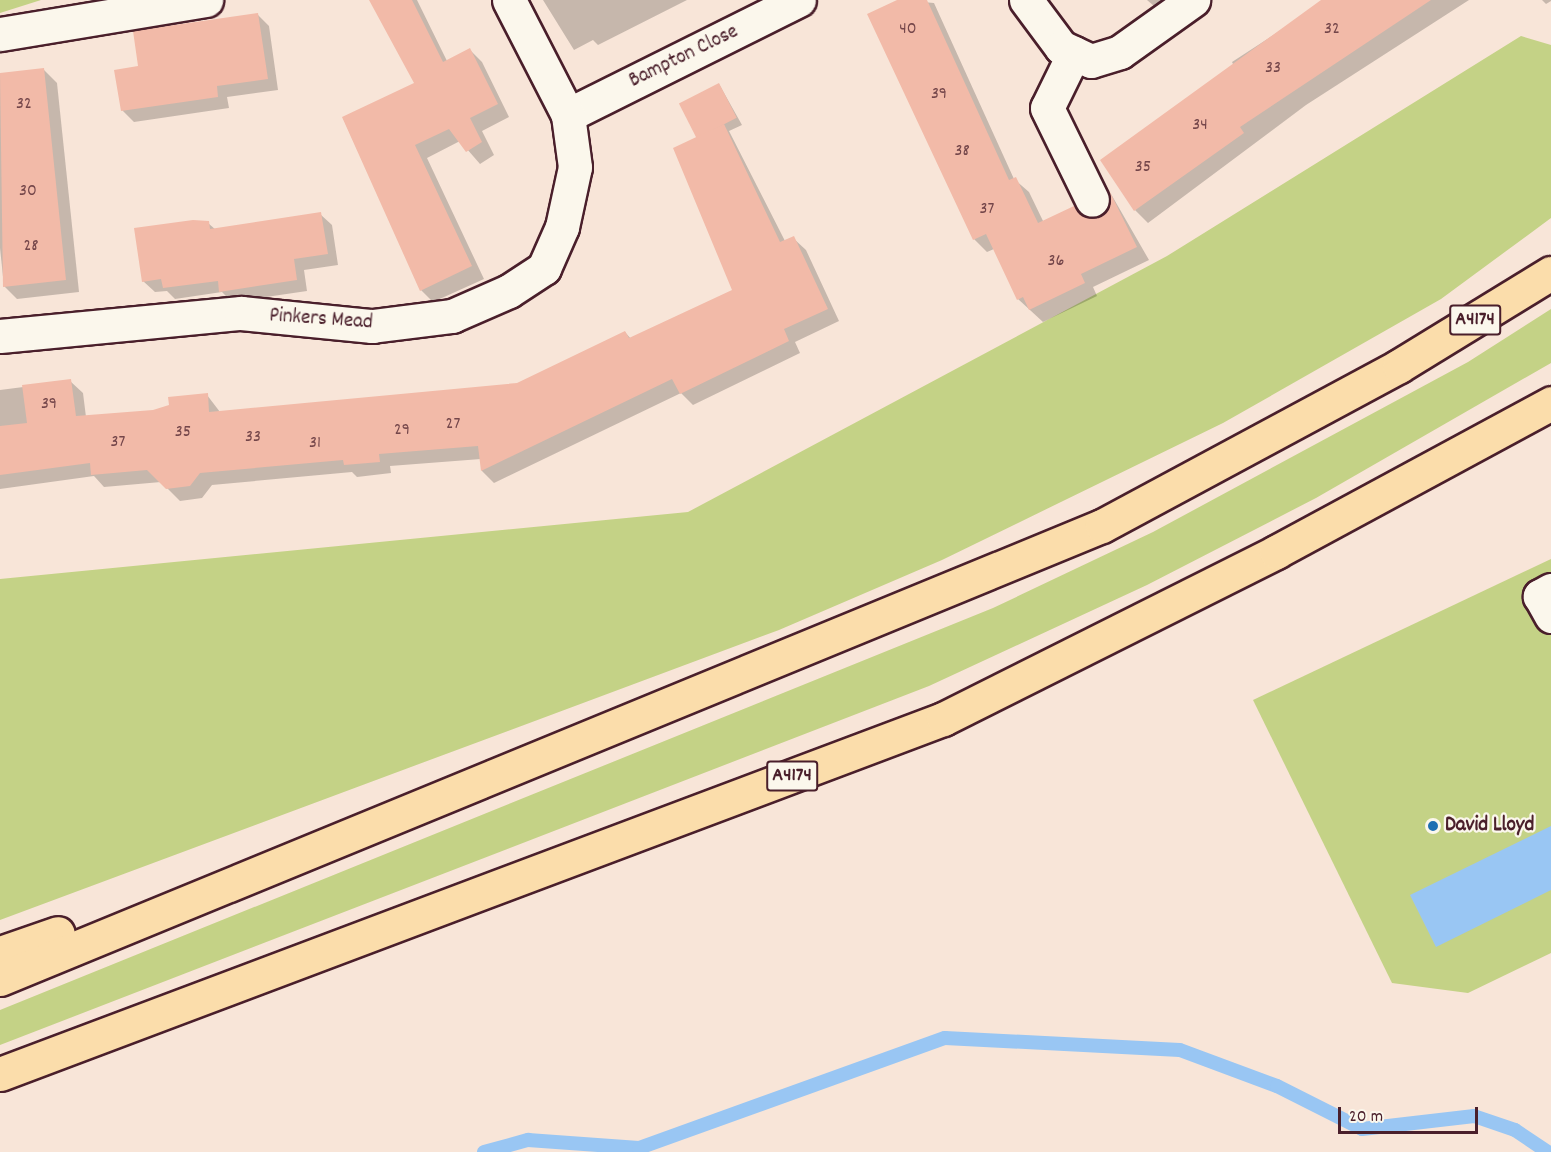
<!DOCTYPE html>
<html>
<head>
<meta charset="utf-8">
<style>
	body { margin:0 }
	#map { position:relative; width:1551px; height:1152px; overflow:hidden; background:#f8e5d8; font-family:Dekko,sans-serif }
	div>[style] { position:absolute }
	.green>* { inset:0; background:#c4d286 }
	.water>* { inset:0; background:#99c6f3 }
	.shadow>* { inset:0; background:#0003 }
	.stream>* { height:14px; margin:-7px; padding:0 7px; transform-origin:7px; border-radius:7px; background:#99c6f3 }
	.building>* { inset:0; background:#f2baa8; transform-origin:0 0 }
	.roads { filter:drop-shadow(2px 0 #4a1f2b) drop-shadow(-2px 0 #4a1f2b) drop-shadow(0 2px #4a1f2b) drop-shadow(0 -2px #4a1f2b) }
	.minor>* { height:33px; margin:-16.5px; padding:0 16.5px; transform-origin:16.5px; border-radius:16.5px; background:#fbf7ec }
	.highway>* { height:33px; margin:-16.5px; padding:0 16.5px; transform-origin:16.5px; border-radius:16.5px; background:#fbddab }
	.dots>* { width:16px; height:16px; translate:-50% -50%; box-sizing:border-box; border:3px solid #fbf7ec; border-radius:50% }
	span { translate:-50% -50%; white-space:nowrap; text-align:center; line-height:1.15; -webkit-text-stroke:4.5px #fbf7ec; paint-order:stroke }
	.number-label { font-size:18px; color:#74464a }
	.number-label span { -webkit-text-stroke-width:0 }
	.shield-label span { padding:2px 4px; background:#fbf7ec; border:2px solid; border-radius:4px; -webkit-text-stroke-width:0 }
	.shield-label { font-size:20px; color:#4a1f2b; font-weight:700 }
	.street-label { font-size:21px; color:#4a1f2b }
	.poi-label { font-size:21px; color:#4a1f2b; font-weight:700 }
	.left { translate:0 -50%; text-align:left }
	.scale { position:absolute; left:1338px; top:1107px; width:140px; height:27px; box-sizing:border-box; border:3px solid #4a1f2b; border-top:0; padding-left:8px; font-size:18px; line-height:21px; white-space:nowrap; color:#4a1f2b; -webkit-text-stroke:4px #fbf7ec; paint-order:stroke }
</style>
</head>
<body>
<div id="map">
	<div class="green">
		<div style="clip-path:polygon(0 0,41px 0,0 13px)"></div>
		<div style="clip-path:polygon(1521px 36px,1551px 45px,1551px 218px,1441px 299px,1223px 423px,942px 560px,779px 630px,0 920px,0 579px,688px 512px,1167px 256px)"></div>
		<div style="clip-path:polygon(1551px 309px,1551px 363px,1316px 498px,1147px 585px,929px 686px,0 1045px,0 1010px,993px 608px,1153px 532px,1468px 362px)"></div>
		<div style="clip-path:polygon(1551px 559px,1551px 953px,1468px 993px,1392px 983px,1253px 700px)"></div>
	</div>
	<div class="water">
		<div style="clip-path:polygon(1551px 826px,1551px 890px,1436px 947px,1410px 895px)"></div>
	</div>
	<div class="shadow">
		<div style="clip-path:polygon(371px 0,417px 0,447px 61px,470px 50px,482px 62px,509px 117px,482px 131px,494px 155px,480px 164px,460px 141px,427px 158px,484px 279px,433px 302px,421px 290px,343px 118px,417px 84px)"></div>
		<div style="clip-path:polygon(543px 0,687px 0,598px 45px,593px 40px,574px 50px)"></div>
		<div style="clip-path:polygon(900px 0,934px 3px,1014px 179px,1029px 192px,1044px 223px,1100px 219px,1112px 202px,1111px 194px,1149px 260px,1093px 287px,1097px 296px,1043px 322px,1018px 299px,994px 249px,987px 252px,974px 239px)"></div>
		<div style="clip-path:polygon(1147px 0,1163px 0,1154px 6px)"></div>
		<div style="clip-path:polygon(1327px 0,1469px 0,1306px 105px,1148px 223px,1135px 210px,1235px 68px,1232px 62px)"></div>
		<div style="clip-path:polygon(1542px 0,1551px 0,1551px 1px,1546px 4px)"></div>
		<div style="clip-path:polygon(257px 14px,269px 26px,278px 90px,227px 97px,229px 108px,134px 122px,122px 110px,140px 67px)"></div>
		<div style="clip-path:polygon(44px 70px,57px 83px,79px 292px,17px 299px,4px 286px,0 248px,0 75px)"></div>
		<div style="clip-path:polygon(719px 84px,742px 125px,729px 131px,785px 241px,793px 238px,806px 250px,839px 321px,795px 342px,800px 353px,693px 405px,681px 393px,494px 483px,482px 471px,481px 459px,390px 466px,391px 473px,357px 477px,352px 472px,212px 485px,202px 498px,180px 501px,161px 482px,104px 487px,94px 476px,0 489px,0 390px,70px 381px,83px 393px,86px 417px,153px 411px,207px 395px,220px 412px,518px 384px,625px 332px,631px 339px,734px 291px,696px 136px)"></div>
		<div style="clip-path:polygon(320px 214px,332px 225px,338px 265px,304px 270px,307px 291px,232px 302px,222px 292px,175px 299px,167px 291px,155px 292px,143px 281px,208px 223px,216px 230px)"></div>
	</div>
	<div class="stream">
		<div style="left:484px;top:1152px;width:46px;rotate:-15.3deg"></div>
		<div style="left:528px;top:1140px;width:111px;rotate:4.1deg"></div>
		<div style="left:639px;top:1148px;width:325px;rotate:-19.8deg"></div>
		<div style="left:945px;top:1038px;width:235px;rotate:2.9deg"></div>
		<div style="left:1180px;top:1050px;width:103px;rotate:20.4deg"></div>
		<div style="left:1277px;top:1086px;width:95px;rotate:26.8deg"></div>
		<div style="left:1362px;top:1129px;width:113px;rotate:-6.6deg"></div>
		<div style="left:1474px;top:1116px;width:43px;rotate:18.9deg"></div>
		<div style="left:1515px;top:1130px;width:40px;rotate:34deg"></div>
	</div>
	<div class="building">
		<div style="clip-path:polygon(369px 0,412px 0,443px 62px,470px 48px,498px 104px,470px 118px,482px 142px,466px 152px,449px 129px,415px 145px,472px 266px,420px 291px,342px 117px,414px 83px)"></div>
		<div style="clip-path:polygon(897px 0,927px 0,1009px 180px,1016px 177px,1038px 223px,1074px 206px,1082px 216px,1100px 217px,1111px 202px,1109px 190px,1137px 247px,1081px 274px,1085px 283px,1029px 310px,1023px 297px,1017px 300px,986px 234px,973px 240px,867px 14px)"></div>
		<div style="clip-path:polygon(1321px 0,1431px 0,1240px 127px,1244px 133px,1134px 211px,1100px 160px)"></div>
		<div style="clip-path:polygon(258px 13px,268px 79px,217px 86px,218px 97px,121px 111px,114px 70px,138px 66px,133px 31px)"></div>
		<div style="clip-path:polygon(44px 68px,66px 280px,3px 287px,0 73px)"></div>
		<div style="left:719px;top:83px;width:39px;height:45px;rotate:63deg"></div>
		<div style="clip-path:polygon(724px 124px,780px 242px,794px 236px,828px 309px,784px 329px,789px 341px,680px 394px,672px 379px,481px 471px,478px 446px,379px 454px,380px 462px,344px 465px,343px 460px,200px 473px,190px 486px,166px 489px,147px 470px,91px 475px,90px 463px,0 475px,0 426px,27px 423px,22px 385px,71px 379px,76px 416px,153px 410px,169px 405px,168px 397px,208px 393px,209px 412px,517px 383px,625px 331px,629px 338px,732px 290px,673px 148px)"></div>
		<div style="clip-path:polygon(321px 212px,328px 254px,294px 259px,297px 280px,219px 292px,218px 281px,163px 288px,161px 279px,142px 282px,134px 228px,193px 220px,209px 221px,210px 229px)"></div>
	</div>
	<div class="roads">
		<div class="minor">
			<div style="left:1026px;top:0;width:59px;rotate:53.3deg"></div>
			<div style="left:1061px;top:47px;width:33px;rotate:25deg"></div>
			<div style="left:1091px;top:61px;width:30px;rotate:-17deg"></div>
			<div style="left:1120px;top:52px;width:90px;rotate:-35.5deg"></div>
			<div style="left:0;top:34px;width:209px;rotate:-9.4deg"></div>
			<div style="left:1074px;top:53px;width:61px;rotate:116.1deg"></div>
			<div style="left:1047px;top:108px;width:102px;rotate:63.9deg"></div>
			<div style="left:568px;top:115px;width:258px;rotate:-26.5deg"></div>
			<div style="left:0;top:336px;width:242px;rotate:-5.5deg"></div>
			<div style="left:241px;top:313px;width:132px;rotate:5.7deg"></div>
			<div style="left:372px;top:326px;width:81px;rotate:-7.1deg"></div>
			<div style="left:452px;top:316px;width:62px;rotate:-23.7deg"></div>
			<div style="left:509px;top:291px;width:42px;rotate:-33.3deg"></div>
			<div style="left:544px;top:268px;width:45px;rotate:-66.3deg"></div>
			<div style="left:562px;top:227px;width:61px;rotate:-77.8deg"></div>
			<div style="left:575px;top:167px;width:52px;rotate:-97.7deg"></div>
			<div style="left:568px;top:115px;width:129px;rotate:-117.2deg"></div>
			<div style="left:1551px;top:590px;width:13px;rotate:151deg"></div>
			<div style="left:1540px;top:596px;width:23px;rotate:61deg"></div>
		</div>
		<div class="highway">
			<div style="left:0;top:953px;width:61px;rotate:-19deg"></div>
			<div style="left:0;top:979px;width:1191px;rotate:-22.35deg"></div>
			<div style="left:1102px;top:526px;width:337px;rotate:-28.3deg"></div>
			<div style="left:1399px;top:366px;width:178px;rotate:-31.5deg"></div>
			<div style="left:0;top:1074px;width:1008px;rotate:-20.63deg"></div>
			<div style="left:943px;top:719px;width:373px;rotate:-26.6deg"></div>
			<div style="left:1276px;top:552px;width:313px;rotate:-28.4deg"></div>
		</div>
	</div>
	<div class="dots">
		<div style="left:1433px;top:826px;background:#1f6fb2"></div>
	</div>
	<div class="number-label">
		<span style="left:908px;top:30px">40</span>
		<span style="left:1332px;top:30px">32</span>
		<span style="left:1273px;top:69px">33</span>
		<span style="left:939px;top:95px">39</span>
		<span style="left:24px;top:105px">32</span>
		<span style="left:1200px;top:126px">34</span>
		<span style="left:962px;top:152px">38</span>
		<span style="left:1143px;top:168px">35</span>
		<span style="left:28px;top:192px">30</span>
		<span style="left:987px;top:210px">37</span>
		<span style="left:31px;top:247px">28</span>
		<span style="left:1056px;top:262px">36</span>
		<span style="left:49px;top:405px">39</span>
		<span style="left:453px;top:425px">27</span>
		<span style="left:402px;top:431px">29</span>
		<span style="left:183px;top:433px">35</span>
		<span style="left:253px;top:438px">33</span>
		<span style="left:118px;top:443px">37</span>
		<span style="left:315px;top:444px">31</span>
	</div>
	<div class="shield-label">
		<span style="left:1475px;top:320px">A4174</span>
		<span style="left:792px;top:776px">A4174</span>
	</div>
	<div class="street-label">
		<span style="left:684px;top:57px;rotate:-26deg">Bampton Close</span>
		<span style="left:321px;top:320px;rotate:4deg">Pinkers Mead</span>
	</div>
	<div class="poi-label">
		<span class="left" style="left:1445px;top:826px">David Lloyd</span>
	</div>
	<div class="scale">20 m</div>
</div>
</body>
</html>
